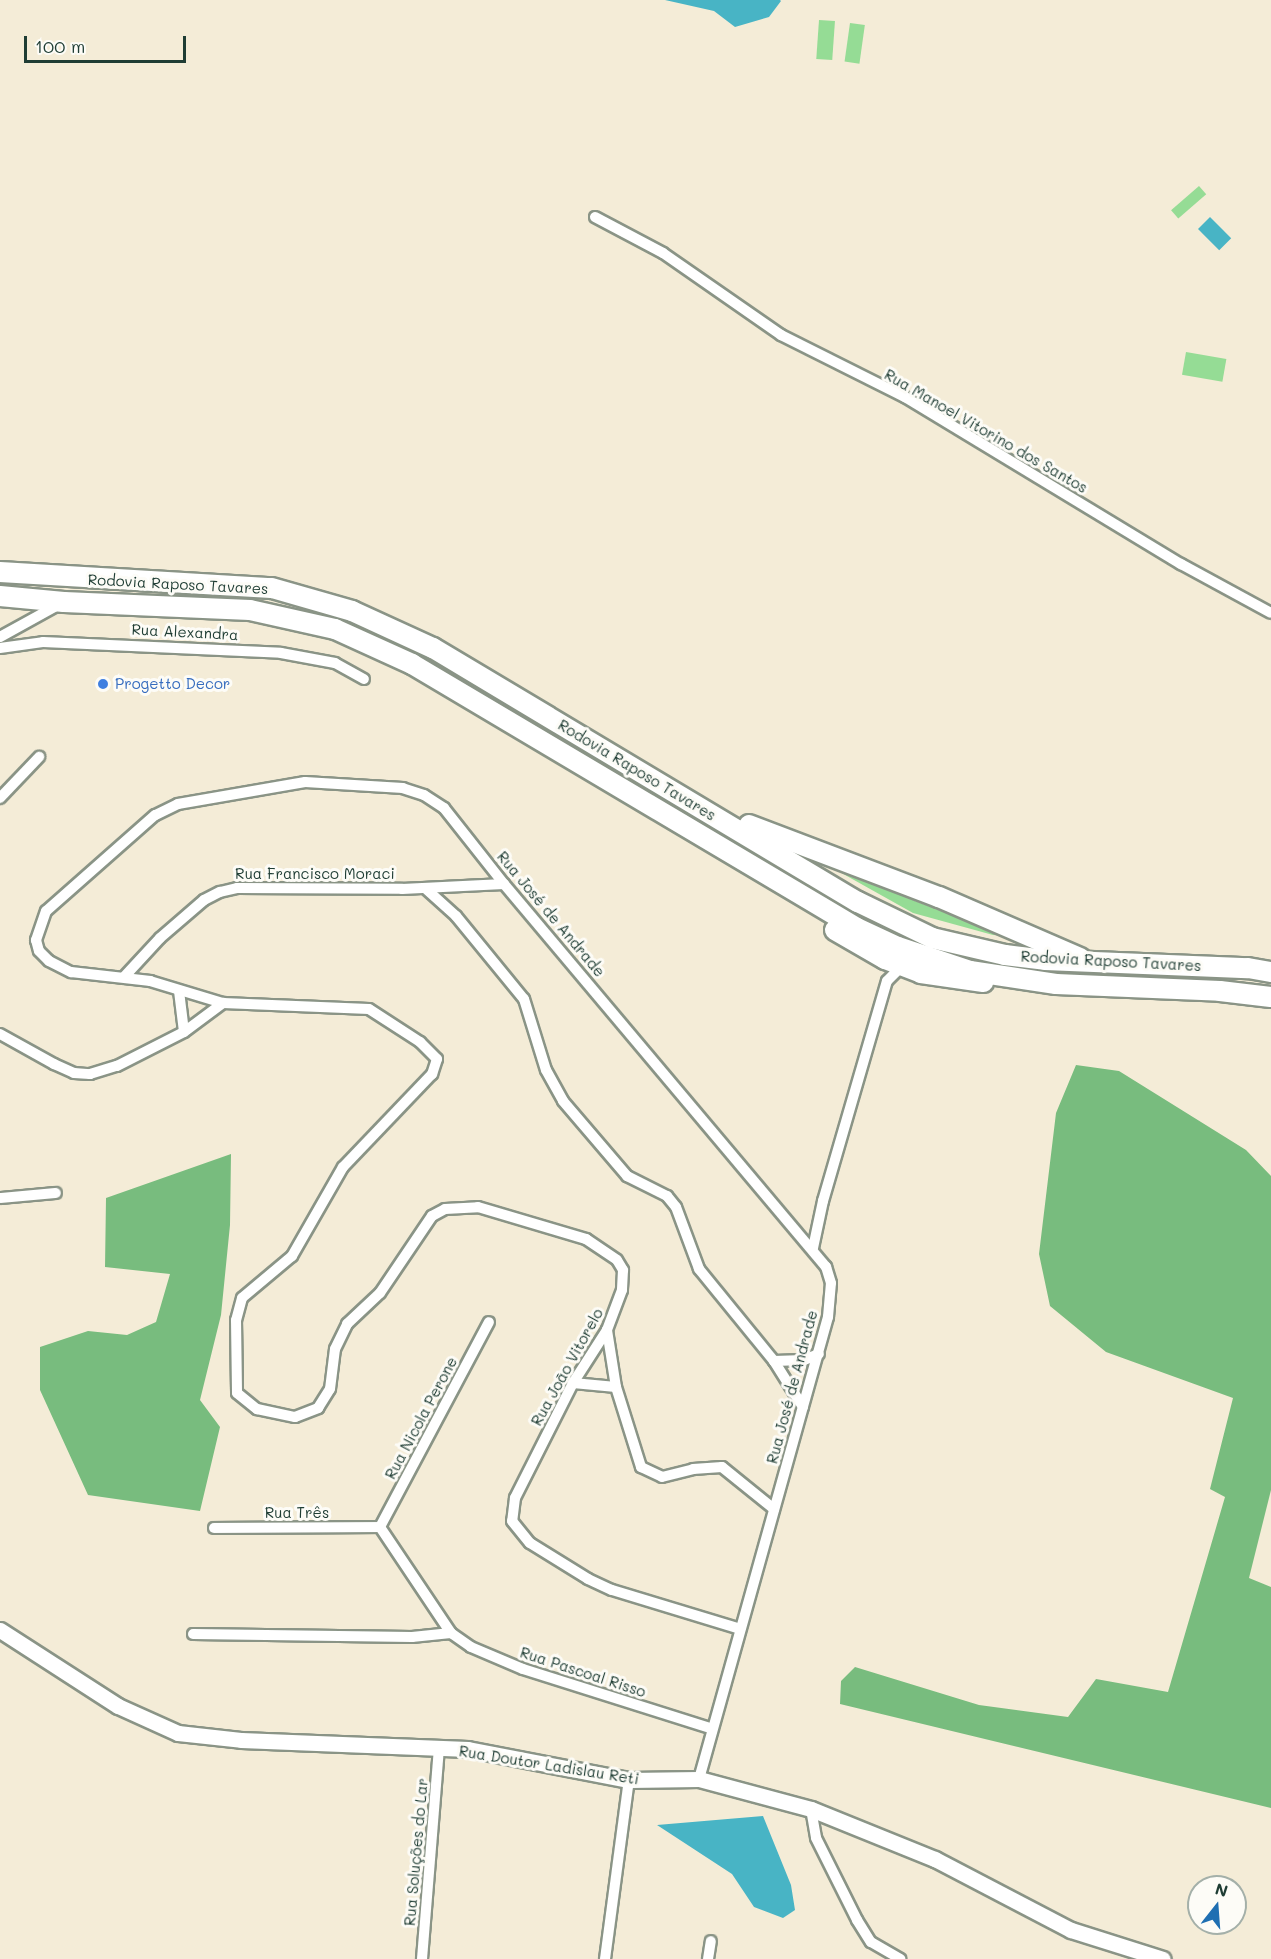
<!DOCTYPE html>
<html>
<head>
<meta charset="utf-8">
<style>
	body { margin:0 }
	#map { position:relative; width:1271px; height:1959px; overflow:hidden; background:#f4ecd7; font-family:Mali,sans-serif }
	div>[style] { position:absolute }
	.green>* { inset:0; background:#95dc95; transform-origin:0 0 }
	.forest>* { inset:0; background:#78bc7e }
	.water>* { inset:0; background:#48b4c5; transform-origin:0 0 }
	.roads { filter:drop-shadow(2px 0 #8a9486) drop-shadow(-2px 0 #8a9486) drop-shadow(0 2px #8a9486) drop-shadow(0 -2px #8a9486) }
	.street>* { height:10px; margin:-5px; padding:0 5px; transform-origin:5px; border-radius:5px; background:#fff }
	.secondary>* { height:15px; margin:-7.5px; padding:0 7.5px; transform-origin:7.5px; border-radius:7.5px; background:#fff }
	.highway>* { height:20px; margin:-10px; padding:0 10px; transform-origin:10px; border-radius:10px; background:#fff }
	.dots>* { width:16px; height:16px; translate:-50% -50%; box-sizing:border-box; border:3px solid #fdfcf7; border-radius:50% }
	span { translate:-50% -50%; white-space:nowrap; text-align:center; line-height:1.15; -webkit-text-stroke:6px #fdfcf7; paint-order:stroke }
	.street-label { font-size:15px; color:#1f3d34 }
	.shop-label { font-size:15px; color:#366cbe }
	.left { translate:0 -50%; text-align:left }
	.north { position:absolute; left:1187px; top:1875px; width:60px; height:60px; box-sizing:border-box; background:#fdfcf7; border:2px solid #a4b0a9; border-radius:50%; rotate:17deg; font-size:16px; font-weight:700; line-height:24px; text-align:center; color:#1f3d34 }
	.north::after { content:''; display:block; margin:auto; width:21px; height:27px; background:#1f6fb2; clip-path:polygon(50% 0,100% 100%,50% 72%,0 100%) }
	.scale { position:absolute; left:24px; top:36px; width:162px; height:27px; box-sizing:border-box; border:3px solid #1f3d34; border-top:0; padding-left:8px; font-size:18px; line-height:21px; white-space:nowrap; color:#1f3d34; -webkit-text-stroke:4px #fdfcf7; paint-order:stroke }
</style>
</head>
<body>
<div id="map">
	<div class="green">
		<div style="left:819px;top:20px;width:16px;height:39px;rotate:4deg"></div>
		<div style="left:850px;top:23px;width:15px;height:39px;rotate:8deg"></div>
		<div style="left:1199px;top:186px;width:11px;height:37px;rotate:49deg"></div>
		<div style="left:1186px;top:352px;width:41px;height:23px;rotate:10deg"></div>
		<div style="clip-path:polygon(804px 852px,915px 901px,1008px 936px,993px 935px,913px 913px)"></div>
	</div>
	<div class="forest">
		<div style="clip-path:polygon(1076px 1065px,1119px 1071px,1246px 1150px,1271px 1176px,1271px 1490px,1249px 1578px,1271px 1587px,1271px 1808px,840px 1704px,841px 1681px,855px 1667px,979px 1705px,1068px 1717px,1096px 1679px,1168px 1692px,1225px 1497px,1210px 1489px,1233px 1398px,1106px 1352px,1050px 1306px,1039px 1254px,1056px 1113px)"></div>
		<div style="clip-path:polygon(231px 1154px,230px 1225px,221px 1315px,200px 1400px,220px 1427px,200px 1511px,88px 1495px,40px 1390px,40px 1347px,88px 1331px,127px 1335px,156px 1322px,170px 1274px,105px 1267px,106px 1198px)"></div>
	</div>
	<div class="water">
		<div style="clip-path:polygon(665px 0,780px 0,781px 1px,769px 17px,735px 27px,714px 11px)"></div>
		<div style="left:1210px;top:217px;width:30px;height:17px;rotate:45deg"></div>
		<div style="clip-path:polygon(763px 1816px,791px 1885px,795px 1910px,783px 1918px,754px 1907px,732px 1874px,657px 1825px)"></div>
	</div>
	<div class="roads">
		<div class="street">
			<div style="left:595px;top:217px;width:77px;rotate:27.9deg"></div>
			<div style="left:663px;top:253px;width:144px;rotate:34.8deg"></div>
			<div style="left:781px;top:335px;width:139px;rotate:26.6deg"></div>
			<div style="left:905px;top:397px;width:323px;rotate:31.2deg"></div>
			<div style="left:1181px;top:564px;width:102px;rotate:28.6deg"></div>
			<div style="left:0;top:637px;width:68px;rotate:-28.8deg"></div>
			<div style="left:0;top:648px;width:43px;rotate:-7.9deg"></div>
			<div style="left:43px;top:642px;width:238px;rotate:2.6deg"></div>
			<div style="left:281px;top:653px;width:55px;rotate:10.5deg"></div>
			<div style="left:335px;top:663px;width:33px;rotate:29deg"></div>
			<div style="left:0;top:798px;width:57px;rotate:-46.4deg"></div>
			<div style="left:425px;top:888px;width:42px;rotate:42.1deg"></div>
			<div style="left:456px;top:916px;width:107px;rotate:50.7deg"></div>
			<div style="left:524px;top:999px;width:74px;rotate:72.8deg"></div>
			<div style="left:546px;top:1070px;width:35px;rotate:61deg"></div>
			<div style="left:563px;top:1101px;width:99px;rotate:49.5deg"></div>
			<div style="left:627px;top:1176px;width:45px;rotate:26.6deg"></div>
			<div style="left:667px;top:1196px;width:14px;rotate:51deg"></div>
			<div style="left:676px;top:1207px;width:66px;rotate:69.6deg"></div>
			<div style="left:699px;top:1269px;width:119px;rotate:50.8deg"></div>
			<div style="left:124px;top:977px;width:53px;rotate:-47.3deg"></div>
			<div style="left:160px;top:938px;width:58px;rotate:-40.8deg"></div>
			<div style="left:204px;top:900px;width:18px;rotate:-27deg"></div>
			<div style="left:220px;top:892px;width:17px;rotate:-13deg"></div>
			<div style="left:237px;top:888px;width:165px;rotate:0.3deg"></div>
			<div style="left:402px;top:889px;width:102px;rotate:-2.8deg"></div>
			<div style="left:179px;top:991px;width:41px;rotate:83deg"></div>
			<div style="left:184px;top:1032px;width:49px;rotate:-36.6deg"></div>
			<div style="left:0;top:1034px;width:62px;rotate:29.1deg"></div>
			<div style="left:54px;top:1064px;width:22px;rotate:24deg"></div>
			<div style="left:74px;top:1073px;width:16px;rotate:4deg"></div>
			<div style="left:90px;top:1074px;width:28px;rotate:-17deg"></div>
			<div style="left:117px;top:1066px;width:75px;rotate:-26.9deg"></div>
			<div style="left:0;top:1198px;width:56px;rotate:-5.1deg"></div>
			<div style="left:813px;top:1248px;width:48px;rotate:-78deg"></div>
			<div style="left:823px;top:1201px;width:229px;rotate:-73.8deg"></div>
			<div style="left:887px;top:981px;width:21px;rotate:-45deg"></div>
			<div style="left:573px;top:1383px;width:43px;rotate:5.3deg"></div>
			<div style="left:616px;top:1387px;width:58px;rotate:-99deg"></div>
			<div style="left:616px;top:1387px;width:84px;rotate:72.6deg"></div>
			<div style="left:641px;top:1467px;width:23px;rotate:25deg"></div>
			<div style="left:662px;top:1477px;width:32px;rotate:-14deg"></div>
			<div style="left:693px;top:1469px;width:29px;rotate:-4deg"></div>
			<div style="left:722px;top:1467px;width:67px;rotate:38.9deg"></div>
			<div style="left:803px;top:1407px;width:54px;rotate:-122.2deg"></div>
			<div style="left:774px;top:1361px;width:30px;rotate:-2deg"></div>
			<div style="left:804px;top:1360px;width:16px;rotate:-22deg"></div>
			<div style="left:380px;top:1527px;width:232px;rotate:-62deg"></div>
			<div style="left:380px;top:1527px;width:128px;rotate:56.2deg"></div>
			<div style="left:214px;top:1528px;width:166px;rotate:-0.3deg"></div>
			<div style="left:193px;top:1634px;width:219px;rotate:0.8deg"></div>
			<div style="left:412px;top:1637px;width:39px;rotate:-6deg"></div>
			<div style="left:451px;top:1633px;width:24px;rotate:35deg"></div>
			<div style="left:471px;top:1647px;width:56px;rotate:22.9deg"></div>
			<div style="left:523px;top:1669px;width:196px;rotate:17.5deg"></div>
			<div style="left:699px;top:1779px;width:480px;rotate:-74.4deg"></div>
			<div style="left:828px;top:1317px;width:34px;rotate:-85deg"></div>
			<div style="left:831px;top:1283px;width:17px;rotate:-107deg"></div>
			<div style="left:826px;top:1267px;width:500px;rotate:-130.05deg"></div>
			<div style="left:504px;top:884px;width:97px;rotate:-128.3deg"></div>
			<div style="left:444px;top:808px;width:24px;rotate:-147deg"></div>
			<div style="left:424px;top:795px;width:22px;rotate:-162deg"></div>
			<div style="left:403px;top:788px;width:98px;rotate:-176.5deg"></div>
			<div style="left:305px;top:782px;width:129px;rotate:170.2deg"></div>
			<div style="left:178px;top:804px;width:25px;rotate:154deg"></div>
			<div style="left:155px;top:815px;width:145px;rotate:138.6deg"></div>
			<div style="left:46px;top:911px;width:31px;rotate:109deg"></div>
			<div style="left:36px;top:940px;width:11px;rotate:75deg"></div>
			<div style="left:39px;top:951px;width:14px;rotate:45deg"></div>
			<div style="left:49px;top:961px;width:25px;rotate:27deg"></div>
			<div style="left:71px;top:972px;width:80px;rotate:6.5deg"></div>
			<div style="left:150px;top:981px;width:76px;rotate:16.8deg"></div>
			<div style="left:223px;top:1003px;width:146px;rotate:2.4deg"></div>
			<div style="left:369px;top:1009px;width:61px;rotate:32.9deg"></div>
			<div style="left:420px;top:1042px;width:24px;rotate:45deg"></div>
			<div style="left:437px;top:1059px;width:16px;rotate:108deg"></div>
			<div style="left:432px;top:1074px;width:129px;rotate:133.7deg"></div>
			<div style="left:343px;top:1167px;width:103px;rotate:119.8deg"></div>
			<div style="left:292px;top:1256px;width:65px;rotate:140deg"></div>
			<div style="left:242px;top:1298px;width:23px;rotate:105deg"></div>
			<div style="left:236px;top:1320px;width:73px;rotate:89.2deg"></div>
			<div style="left:237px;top:1393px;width:26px;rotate:39deg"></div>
			<div style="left:257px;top:1409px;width:39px;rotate:12deg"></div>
			<div style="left:295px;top:1417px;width:25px;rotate:-21deg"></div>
			<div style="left:318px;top:1408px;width:22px;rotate:-58deg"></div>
			<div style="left:330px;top:1389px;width:40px;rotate:-82.9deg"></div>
			<div style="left:335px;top:1349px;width:28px;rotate:-64deg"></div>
			<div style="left:347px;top:1324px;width:45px;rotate:-43.2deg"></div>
			<div style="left:380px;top:1293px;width:93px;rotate:-56deg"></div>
			<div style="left:432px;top:1216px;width:15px;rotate:-28deg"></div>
			<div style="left:445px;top:1209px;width:33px;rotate:-3deg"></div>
			<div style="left:478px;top:1207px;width:113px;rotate:16.5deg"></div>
			<div style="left:586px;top:1239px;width:37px;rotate:34deg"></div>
			<div style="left:617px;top:1260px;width:12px;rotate:59deg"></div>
			<div style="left:623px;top:1270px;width:20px;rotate:93deg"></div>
			<div style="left:622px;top:1290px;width:43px;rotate:110.6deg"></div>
			<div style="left:607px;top:1330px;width:63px;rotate:122.7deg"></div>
			<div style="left:573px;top:1383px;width:129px;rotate:116.8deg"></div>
			<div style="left:515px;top:1498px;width:23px;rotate:97deg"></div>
			<div style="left:512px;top:1521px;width:28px;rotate:51deg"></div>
			<div style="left:530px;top:1543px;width:68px;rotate:31.8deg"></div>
			<div style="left:588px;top:1579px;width:26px;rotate:25deg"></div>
			<div style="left:612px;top:1590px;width:134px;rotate:16.9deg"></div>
			<div style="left:811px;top:1809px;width:29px;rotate:80deg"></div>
			<div style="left:816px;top:1838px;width:92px;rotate:63.4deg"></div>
			<div style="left:857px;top:1920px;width:26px;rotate:58deg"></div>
			<div style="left:871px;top:1942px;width:34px;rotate:30deg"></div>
			<div style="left:422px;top:1959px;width:212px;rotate:-85.4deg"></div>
			<div style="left:605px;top:1959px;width:181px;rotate:-82.4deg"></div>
			<div style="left:708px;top:1959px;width:18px;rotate:-81deg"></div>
		</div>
		<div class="secondary">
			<div style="left:0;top:1630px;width:140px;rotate:32.8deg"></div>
			<div style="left:118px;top:1706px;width:66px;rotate:24.2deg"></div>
			<div style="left:178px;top:1733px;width:63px;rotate:6.3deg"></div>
			<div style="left:241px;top:1740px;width:227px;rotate:2.3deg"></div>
			<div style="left:468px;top:1749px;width:164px;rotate:10.9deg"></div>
			<div style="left:629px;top:1780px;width:70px;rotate:-0.8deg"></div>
			<div style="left:699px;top:1779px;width:116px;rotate:15deg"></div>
			<div style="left:811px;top:1809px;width:134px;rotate:22deg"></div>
			<div style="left:935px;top:1859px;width:153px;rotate:27.6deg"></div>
			<div style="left:1071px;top:1930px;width:96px;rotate:17.5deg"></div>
		</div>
		<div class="highway">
			<div style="left:0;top:572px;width:272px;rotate:3.4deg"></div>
			<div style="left:272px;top:588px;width:83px;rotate:16deg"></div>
			<div style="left:352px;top:611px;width:89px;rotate:24.6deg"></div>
			<div style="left:433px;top:648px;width:495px;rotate:30.9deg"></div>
			<div style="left:858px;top:902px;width:82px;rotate:25.9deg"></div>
			<div style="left:932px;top:938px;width:75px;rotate:13.1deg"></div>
			<div style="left:1005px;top:955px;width:40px;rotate:7.1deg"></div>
			<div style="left:1045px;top:960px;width:203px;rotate:2.3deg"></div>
			<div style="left:1248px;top:968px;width:23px;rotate:10deg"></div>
			<div style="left:0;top:596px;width:64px;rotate:5.4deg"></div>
			<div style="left:64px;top:602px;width:186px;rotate:2.5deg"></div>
			<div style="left:250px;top:610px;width:87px;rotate:12.6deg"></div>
			<div style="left:335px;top:629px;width:85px;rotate:24.4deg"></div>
			<div style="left:412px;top:664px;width:517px;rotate:30.68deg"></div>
			<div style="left:857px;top:928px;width:45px;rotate:24.9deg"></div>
			<div style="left:898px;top:947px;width:76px;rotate:18.4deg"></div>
			<div style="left:970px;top:971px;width:87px;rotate:8.6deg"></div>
			<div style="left:1056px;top:984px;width:164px;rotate:2.4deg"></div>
			<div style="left:1220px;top:991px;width:51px;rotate:6.7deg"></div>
			<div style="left:749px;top:825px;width:203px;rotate:20.8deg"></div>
			<div style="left:939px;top:897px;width:154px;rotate:23.4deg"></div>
			<div style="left:835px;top:930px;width:58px;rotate:30.1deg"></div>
			<div style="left:885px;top:959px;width:39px;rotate:21deg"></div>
			<div style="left:921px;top:973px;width:63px;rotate:8.3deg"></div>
		</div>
	</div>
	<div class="dots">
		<div style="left:103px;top:684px;background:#3f7fe0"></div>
	</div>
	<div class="street-label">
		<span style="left:986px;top:431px;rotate:30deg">Rua Manoel Vitorino dos Santos</span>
		<span style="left:178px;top:584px;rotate:3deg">Rodovia Raposo Tavares</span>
		<span style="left:185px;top:632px;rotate:3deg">Rua Alexandra</span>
		<span style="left:637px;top:770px;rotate:31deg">Rodovia Raposo Tavares</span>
		<span style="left:315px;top:874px">Rua Francisco Moraci</span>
		<span style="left:551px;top:914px;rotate:50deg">Rua José de Andrade</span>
		<span style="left:1111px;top:961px;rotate:3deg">Rodovia Raposo Tavares</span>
		<span style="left:567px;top:1367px;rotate:-61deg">Rua João Vitorelo</span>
		<span style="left:792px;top:1387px;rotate:-75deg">Rua José de Andrade</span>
		<span style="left:421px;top:1418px;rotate:-62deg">Rua Nicola Perone</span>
		<span style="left:297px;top:1513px">Rua Três</span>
		<span style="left:583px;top:1672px;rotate:18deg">Rua Pascoal Risso</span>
		<span style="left:549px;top:1765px;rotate:9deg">Rua Doutor Ladislau Reti</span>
		<span style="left:416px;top:1852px;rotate:-85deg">Rua Soluções do Lar</span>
	</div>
	<div class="shop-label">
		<span class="left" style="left:115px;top:684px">Progetto Decor</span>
	</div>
	<div class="north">N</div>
	<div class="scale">100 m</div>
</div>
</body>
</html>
